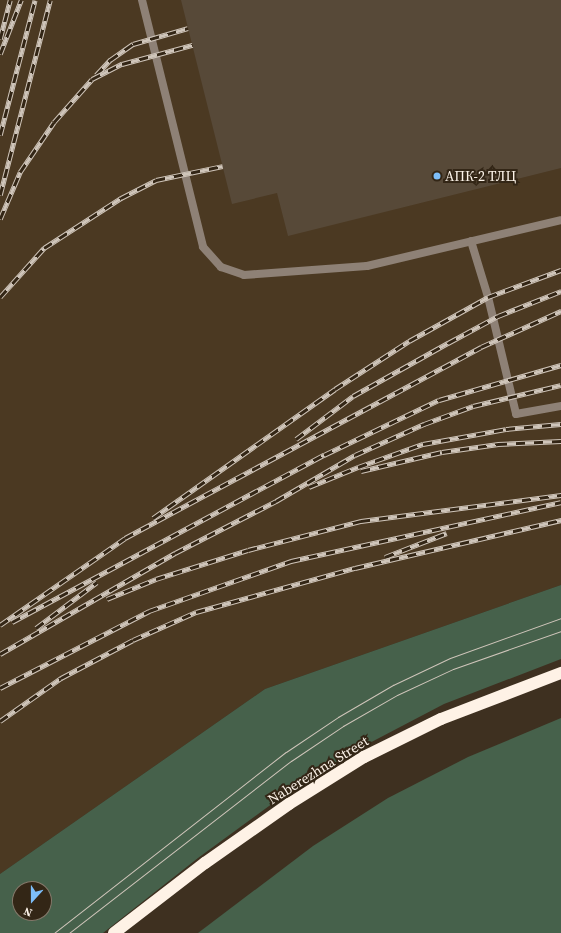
<!DOCTYPE html>
<html>
<head>
<meta charset="utf-8">
<style>
	body { margin:0 }
	#map { position:relative; width:561px; height:933px; overflow:hidden; background:#3e3020; font-family:"Source Serif 4",serif }
	div>[style] { position:absolute }
	.built>* { inset:0; background:#4b3922 }
	.green>* { inset:0; background:#46614b }
	.building>* { inset:0; background:#574938 }
	.lane>* { height:8px; margin:-4px; padding:0 4px; transform-origin:4px; border-radius:4px; background:#8e8176 }
	.highway>* { height:12px; margin:-6px; padding:0 6px; transform-origin:6px; border-radius:6px; background:#fef2e6 }
	.tram>* { height:1px; margin:-0.5px; padding:0 0.5px; transform-origin:0.5px; border-radius:0.5px; background:#cfc5ba }
	.rail>* { height:4.5px; margin-top:-2.25px; transform-origin:0; background:repeating-linear-gradient(90deg,#332616 0 9px,#cfc5ba 0 18px); box-sizing:border-box; border-block:1px solid #cfc5ba }
	.dots>* { width:11px; height:11px; translate:-50% -50%; box-sizing:border-box; border:2px solid #332616; border-radius:50% }
	span { translate:-50% -50%; white-space:nowrap; text-align:center; line-height:1.15; -webkit-text-stroke:4px #332616; paint-order:stroke }
	.poi-label { font-size:14px; color:#fcf3e9 }
	.left { translate:0 -50%; text-align:left }
	.street-label { font-size:14px; color:#fcf3e9 }
	.north { position:absolute; left:12px; top:881px; width:40px; height:40px; box-sizing:border-box; background:#332616; border:1px solid #83786a; border-radius:50%; rotate:201deg; font-size:11px; font-weight:700; line-height:16px; text-align:center; color:#fcf3e9 }
	.north::after { content:''; display:block; margin:auto; width:14px; height:18px; background:#7dbef9; clip-path:polygon(50% 0,100% 100%,50% 72%,0 100%) }
</style>
</head>
<body>
<div id="map">
	<div class="built">
		<div style="clip-path:polygon(0 0,561px 0,561px 585px,265px 689px,0 874px)"></div>
	</div>
	<div class="green">
		<div style="clip-path:polygon(evenodd,561px 585px,561px 659px,444px 704px,360px 748px,280px 798px,198px 858px,103px 933px,0 933px,0 874px,265px 689px,561px 585px,20px 889px,44px 889px,44px 913px,20px 913px,20px 889px)"></div>
		<div style="clip-path:polygon(561px 718px,561px 933px,198px 933px,313px 846px,388px 798px,468px 757px)"></div>
	</div>
	<div class="building">
		<div style="clip-path:polygon(181px 0,561px 0,561px 168px,288px 236px,277px 193px,232px 204px)"></div>
	</div>
	<div class="lane">
		<div style="left:142px;top:0;width:254px;rotate:76.1deg"></div>
		<div style="left:203px;top:247px;width:27px;rotate:48deg"></div>
		<div style="left:221px;top:267px;width:24px;rotate:19deg"></div>
		<div style="left:244px;top:275px;width:123px;rotate:-4.2deg"></div>
		<div style="left:367px;top:266px;width:199px;rotate:-13.3deg"></div>
		<div style="left:471px;top:241px;width:59px;rotate:73.1deg"></div>
		<div style="left:488px;top:297px;width:120px;rotate:76.5deg"></div>
		<div style="left:516px;top:414px;width:46px;rotate:-10.1deg"></div>
	</div>
	<div class="highway">
		<div style="left:114px;top:933px;width:115px;rotate:-37.6deg"></div>
		<div style="left:205px;top:863px;width:103px;rotate:-35.1deg"></div>
		<div style="left:289px;top:804px;width:89px;rotate:-32.1deg"></div>
		<div style="left:364px;top:757px;width:86px;rotate:-26.3deg"></div>
		<div style="left:441px;top:719px;width:129px;rotate:-21deg"></div>
	</div>
	<div class="tram">
		<div style="left:54px;top:933px;width:294px;rotate:-38deg"></div>
		<div style="left:286px;top:752px;width:63px;rotate:-33.9deg"></div>
		<div style="left:338px;top:717px;width:64px;rotate:-30.2deg"></div>
		<div style="left:393px;top:685px;width:63px;rotate:-25.3deg"></div>
		<div style="left:450px;top:658px;width:118px;rotate:-19.8deg"></div>
		<div style="left:69px;top:933px;width:281px;rotate:-37.8deg"></div>
		<div style="left:291px;top:761px;width:63px;rotate:-33.9deg"></div>
		<div style="left:343px;top:726px;width:62px;rotate:-29.9deg"></div>
		<div style="left:397px;top:695px;width:62px;rotate:-24.9deg"></div>
		<div style="left:453px;top:669px;width:114px;rotate:-19.4deg"></div>
	</div>
	<div class="rail">
		<div style="left:0;top:39px;width:40px;rotate:-75.6deg"></div>
		<div style="left:0;top:54px;width:58px;rotate:-68.7deg"></div>
		<div style="left:96px;top:75px;width:21px;rotate:-47deg"></div>
		<div style="left:110px;top:60px;width:28px;rotate:-35deg"></div>
		<div style="left:133px;top:44px;width:57px;rotate:-16.2deg"></div>
		<div style="left:0;top:135px;width:139px;rotate:-75.5deg"></div>
		<div style="left:0;top:195px;width:201px;rotate:-75.6deg"></div>
		<div style="left:0;top:219px;width:51px;rotate:-66.9deg"></div>
		<div style="left:20px;top:172px;width:60px;rotate:-55.8deg"></div>
		<div style="left:54px;top:122px;width:57px;rotate:-48.5deg"></div>
		<div style="left:92px;top:79px;width:34px;rotate:-27deg"></div>
		<div style="left:122px;top:64px;width:73px;rotate:-15.2deg"></div>
		<div style="left:0;top:297px;width:66px;rotate:-48.1deg"></div>
		<div style="left:44px;top:248px;width:92px;rotate:-33deg"></div>
		<div style="left:121px;top:198px;width:39px;rotate:-27deg"></div>
		<div style="left:156px;top:180px;width:68px;rotate:-11.8deg"></div>
		<div style="left:296px;top:439px;width:71px;rotate:-37deg"></div>
		<div style="left:353px;top:396px;width:109px;rotate:-29.2deg"></div>
		<div style="left:448px;top:343px;width:57px;rotate:-28.4deg"></div>
		<div style="left:498px;top:316px;width:68px;rotate:-21.6deg"></div>
		<div style="left:361px;top:471px;width:83px;rotate:-13.2deg"></div>
		<div style="left:442px;top:452px;width:57px;rotate:-8.1deg"></div>
		<div style="left:498px;top:444px;width:63px;rotate:-2.7deg"></div>
		<div style="left:309px;top:487px;width:53px;rotate:-22.2deg"></div>
		<div style="left:358px;top:467px;width:69px;rotate:-19.5deg"></div>
		<div style="left:423px;top:444px;width:84px;rotate:-10.2deg"></div>
		<div style="left:506px;top:429px;width:55px;rotate:-5.2deg"></div>
		<div style="left:153px;top:518px;width:223px;rotate:-35.3deg"></div>
		<div style="left:335px;top:389px;width:88px;rotate:-33deg"></div>
		<div style="left:409px;top:341px;width:90px;rotate:-29.1deg"></div>
		<div style="left:488px;top:297px;width:78px;rotate:-20.3deg"></div>
		<div style="left:385px;top:557px;width:66px;rotate:-21.2deg"></div>
		<div style="left:107px;top:599px;width:53px;rotate:-22.2deg"></div>
		<div style="left:156px;top:579px;width:96px;rotate:-17.5deg"></div>
		<div style="left:248px;top:550px;width:117px;rotate:-14.4deg"></div>
		<div style="left:361px;top:521px;width:202px;rotate:-7.4deg"></div>
		<div style="left:12px;top:622px;width:354px;rotate:-28.2deg"></div>
		<div style="left:324px;top:455px;width:127px;rotate:-25.6deg"></div>
		<div style="left:439px;top:400px;width:127px;rotate:-16deg"></div>
		<div style="left:0;top:625px;width:152px;rotate:-34.8deg"></div>
		<div style="left:125px;top:538px;width:404px;rotate:-28.2deg"></div>
		<div style="left:481px;top:347px;width:88px;rotate:-24.2deg"></div>
		<div style="left:36px;top:628px;width:76px;rotate:-37deg"></div>
		<div style="left:0;top:654px;width:202px;rotate:-30deg"></div>
		<div style="left:175px;top:553px;width:114px;rotate:-27.2deg"></div>
		<div style="left:276px;top:501px;width:91px;rotate:-30.2deg"></div>
		<div style="left:355px;top:455px;width:76px;rotate:-24.2deg"></div>
		<div style="left:424px;top:424px;width:52px;rotate:-20.2deg"></div>
		<div style="left:473px;top:406px;width:90px;rotate:-13.4deg"></div>
		<div style="left:0;top:688px;width:168px;rotate:-27.3deg"></div>
		<div style="left:149px;top:611px;width:151px;rotate:-19.4deg"></div>
		<div style="left:291px;top:561px;width:276px;rotate:-12.3deg"></div>
		<div style="left:0;top:721px;width:75px;rotate:-35.2deg"></div>
		<div style="left:61px;top:678px;width:81px;rotate:-27.8deg"></div>
		<div style="left:133px;top:640px;width:69px;rotate:-24deg"></div>
		<div style="left:196px;top:612px;width:165px;rotate:-15.5deg"></div>
		<div style="left:355px;top:568px;width:212px;rotate:-13.1deg"></div>
	</div>
	<div class="dots">
		<div style="left:437px;top:176px;background:#7dbef9"></div>
	</div>
	<div class="poi-label">
		<span class="left" style="left:445px;top:176px">АПК-2 ТЛЦ</span>
	</div>
	<div class="street-label">
		<span style="left:318px;top:770px;rotate:-32deg">Naberezhna Street</span>
	</div>
	<div class="north">N</div>
</div>
</body>
</html>
